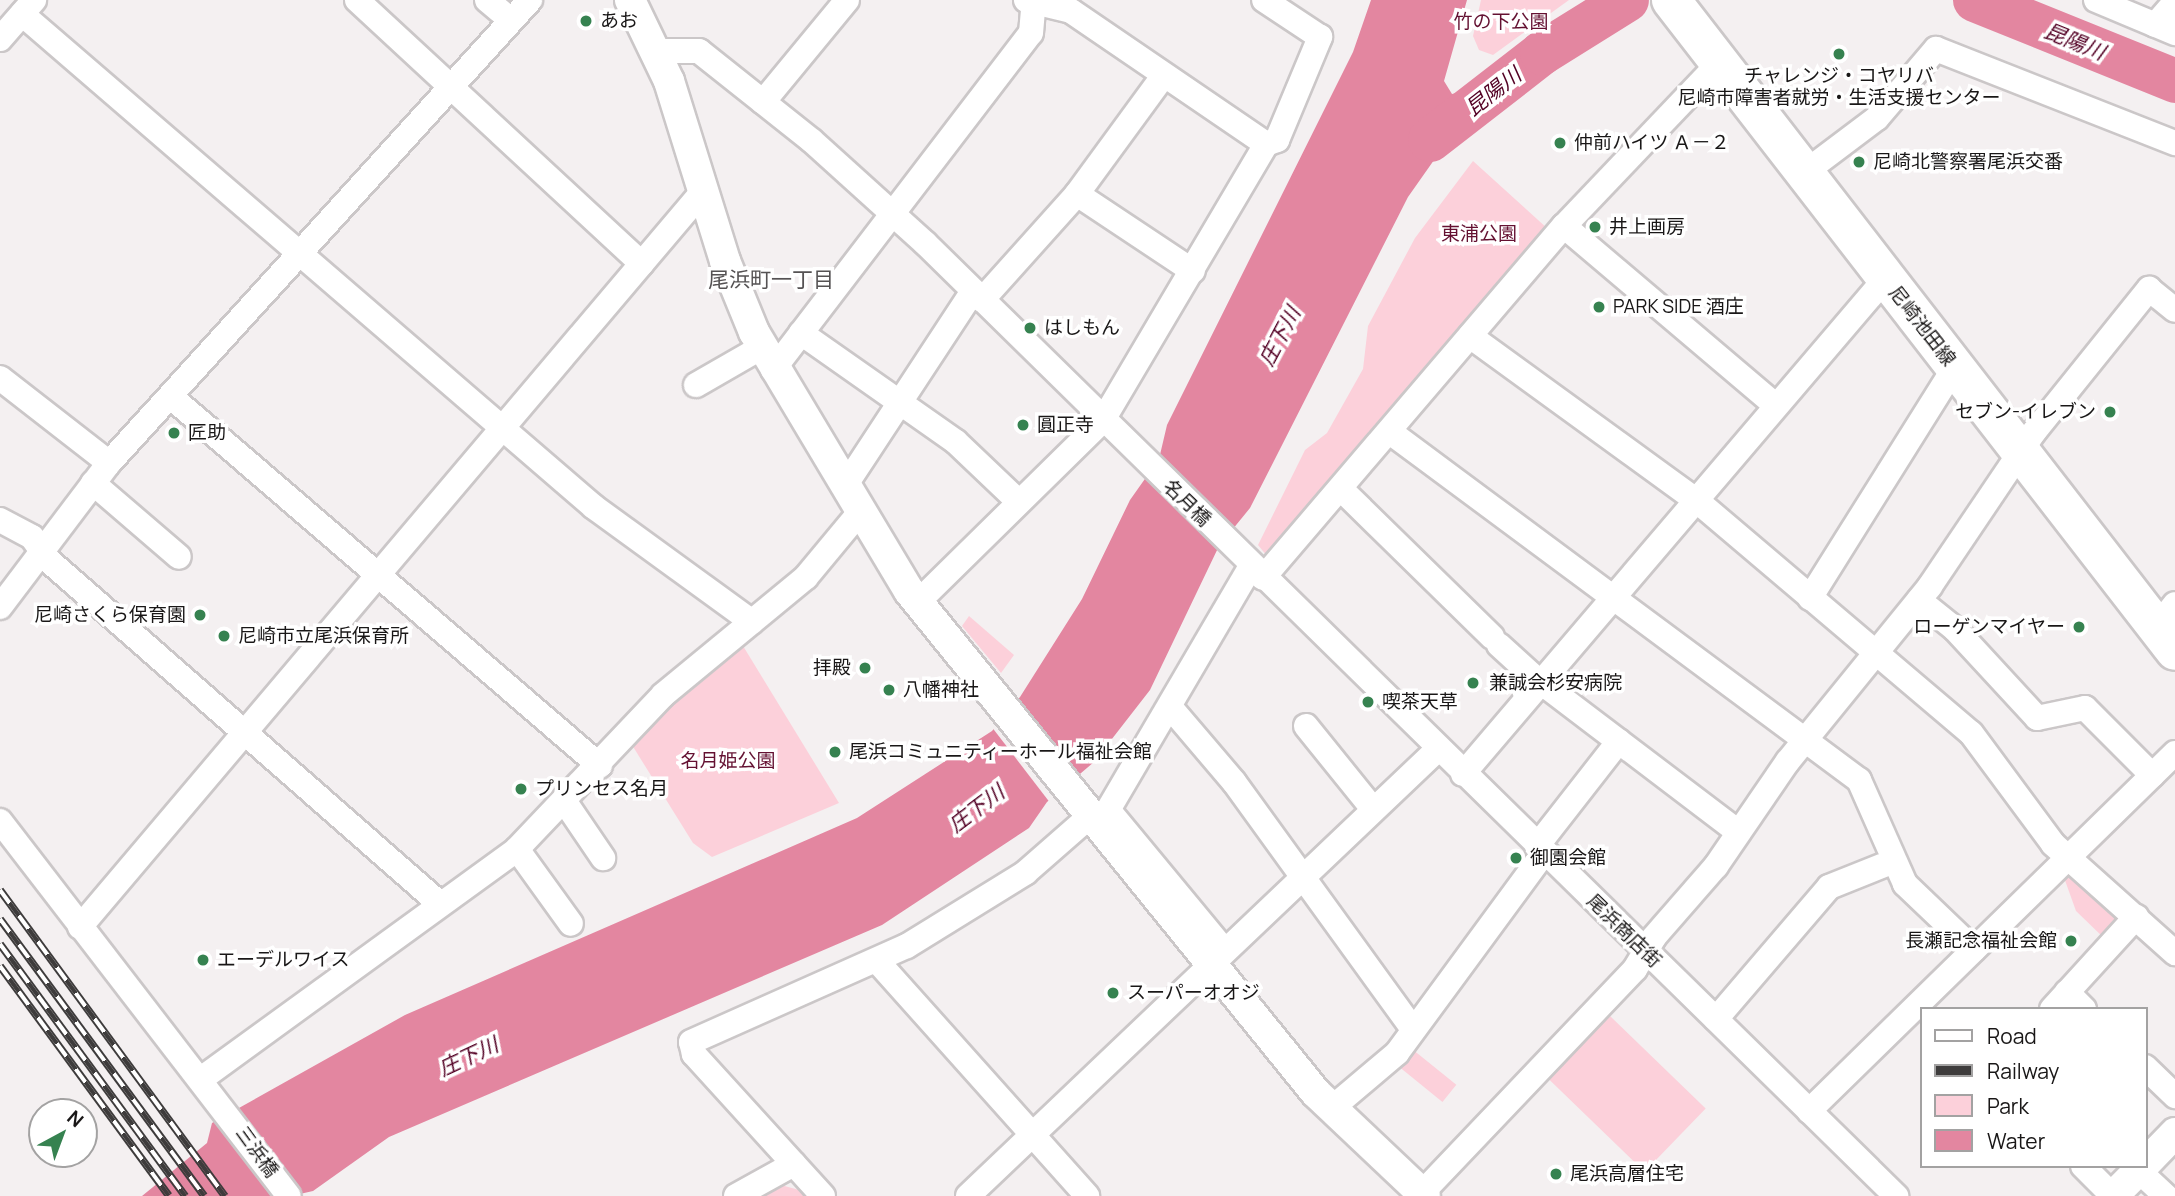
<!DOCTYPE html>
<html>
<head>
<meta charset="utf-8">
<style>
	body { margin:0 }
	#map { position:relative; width:2175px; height:1196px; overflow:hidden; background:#f4f0f1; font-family:Manrope,"Noto Sans JP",sans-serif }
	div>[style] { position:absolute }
	.green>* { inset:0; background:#fcd0da; transform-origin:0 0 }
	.water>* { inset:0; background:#e386a0 }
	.pier>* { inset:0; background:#f4f0f1 }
	.river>* { height:44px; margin:-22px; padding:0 22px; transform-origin:22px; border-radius:22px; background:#e386a0 }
	.roads { filter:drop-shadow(2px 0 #cbc7c8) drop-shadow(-2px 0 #cbc7c8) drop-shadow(0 2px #cbc7c8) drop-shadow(0 -2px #cbc7c8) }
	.minor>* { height:24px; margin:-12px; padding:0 12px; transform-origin:12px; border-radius:12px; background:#fff }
	.tertiary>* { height:30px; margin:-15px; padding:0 15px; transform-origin:15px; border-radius:15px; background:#fff }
	.primary>* { height:38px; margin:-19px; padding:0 19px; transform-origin:19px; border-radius:19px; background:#fff }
	.rail>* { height:8px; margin-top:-4px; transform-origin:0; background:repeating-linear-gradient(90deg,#fff 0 16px,#3e3c3c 0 32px); box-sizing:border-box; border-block:2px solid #3e3c3c }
	.dots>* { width:19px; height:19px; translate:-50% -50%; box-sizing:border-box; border:4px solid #fff; border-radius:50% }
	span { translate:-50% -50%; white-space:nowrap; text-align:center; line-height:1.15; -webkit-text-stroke:7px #fff; paint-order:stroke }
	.poi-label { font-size:19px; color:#191717 }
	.left { translate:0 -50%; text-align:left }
	.right { translate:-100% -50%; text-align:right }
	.park-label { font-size:19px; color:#641132 }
	.street-label { font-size:19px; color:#191717 }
	.water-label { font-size:21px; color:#530024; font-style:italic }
	.neighbourhood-label { font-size:21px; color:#555253 }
	.legend { position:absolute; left:1920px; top:1007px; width:228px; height:161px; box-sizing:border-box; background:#fff; border:2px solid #a3a2a2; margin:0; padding:9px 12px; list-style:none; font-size:21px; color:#191717 }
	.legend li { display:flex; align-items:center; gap:14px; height:35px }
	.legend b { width:35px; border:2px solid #a3a2a2 }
	.north { position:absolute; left:28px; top:1098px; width:70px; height:70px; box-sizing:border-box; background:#fff; border:2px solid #a3a2a2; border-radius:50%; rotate:41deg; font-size:19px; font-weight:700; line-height:28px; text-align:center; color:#191717 }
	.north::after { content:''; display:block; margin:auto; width:24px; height:32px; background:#368250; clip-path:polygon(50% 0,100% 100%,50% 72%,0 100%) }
</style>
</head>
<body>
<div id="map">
	<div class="green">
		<div style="clip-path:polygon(1481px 0,1569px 0,1493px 55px,1479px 50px,1473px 36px)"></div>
		<div style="clip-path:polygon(1473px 161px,1548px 229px,1267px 556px,1258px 545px,1305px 450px,1327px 433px,1363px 369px,1368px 326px,1415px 238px)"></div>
		<div style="clip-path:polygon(969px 616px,1014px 655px,1001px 673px,962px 626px)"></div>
		<div style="clip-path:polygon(740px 641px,839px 803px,712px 857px,693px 843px,632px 745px,665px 708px)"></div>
		<div style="clip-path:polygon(2068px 866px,2119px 912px,2119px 926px,2106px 940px,2076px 911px,2062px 872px)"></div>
		<div style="left:1610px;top:1016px;width:133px;height:88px;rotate:44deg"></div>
		<div style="left:1412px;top:1049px;width:57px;height:22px;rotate:39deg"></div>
		<div style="clip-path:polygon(777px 1184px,803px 1191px,807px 1196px,756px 1196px)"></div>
	</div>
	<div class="water">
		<div style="clip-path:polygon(1371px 0,1467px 0,1444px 81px,1452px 94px,1466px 91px,1483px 110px,1446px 143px,1408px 197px,1250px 508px,1219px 546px,1150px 690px,1094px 762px,1047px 802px,1029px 828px,882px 925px,389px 1137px,313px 1191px,291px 1196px,142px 1196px,207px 1143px,212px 1123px,405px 1015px,857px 818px,992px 731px,1020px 697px,1082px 599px,1130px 500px,1159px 459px,1167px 425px,1353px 52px)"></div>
	</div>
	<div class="pier">
		<div style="clip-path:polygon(1016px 697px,1082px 777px,1051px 804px,991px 726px)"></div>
	</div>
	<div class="river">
		<div style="left:1975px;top:0;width:216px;rotate:22deg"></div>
		<div style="left:1430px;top:140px;width:142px;rotate:-37.8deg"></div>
		<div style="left:1542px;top:53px;width:100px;rotate:-31.9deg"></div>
	</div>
	<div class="roads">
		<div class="minor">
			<div style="left:357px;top:0;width:388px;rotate:42.8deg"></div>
			<div style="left:487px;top:0;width:31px;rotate:40deg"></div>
			<div style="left:1026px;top:0;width:46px;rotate:13.7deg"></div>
			<div style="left:1071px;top:11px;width:236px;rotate:34.3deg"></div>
			<div style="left:2096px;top:0;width:86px;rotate:22.7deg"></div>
			<div style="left:22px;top:14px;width:755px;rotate:40.76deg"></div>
			<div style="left:594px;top:507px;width:195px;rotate:36deg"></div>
			<div style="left:2155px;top:25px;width:30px;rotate:-49deg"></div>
			<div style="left:0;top:39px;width:52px;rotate:-48.9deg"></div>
			<div style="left:657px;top:51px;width:42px"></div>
			<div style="left:699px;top:51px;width:144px;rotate:38.5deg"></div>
			<div style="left:812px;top:141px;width:152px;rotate:42.1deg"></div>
			<div style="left:925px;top:243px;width:1361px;rotate:44.46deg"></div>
			<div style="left:763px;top:102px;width:132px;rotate:-50.5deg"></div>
			<div style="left:1804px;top:173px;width:91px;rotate:-37deg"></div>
			<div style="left:1877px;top:118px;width:91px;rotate:-49.5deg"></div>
			<div style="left:1936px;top:49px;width:257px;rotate:21.5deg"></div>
			<div style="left:1077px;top:194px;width:139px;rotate:33.6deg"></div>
			<div style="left:1564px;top:226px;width:277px;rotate:40.3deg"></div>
			<div style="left:982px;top:300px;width:142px;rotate:-48.1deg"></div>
			<div style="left:1077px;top:194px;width:147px;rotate:-53.8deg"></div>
			<div style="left:801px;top:333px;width:189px;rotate:35.1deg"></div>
			<div style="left:956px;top:442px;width:86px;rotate:43.6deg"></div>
			<div style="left:1470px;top:336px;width:279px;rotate:36deg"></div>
			<div style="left:1696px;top:500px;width:360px;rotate:40.3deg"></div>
			<div style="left:1971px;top:733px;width:138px;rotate:53.5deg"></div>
			<div style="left:2053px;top:844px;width:164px;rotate:41.8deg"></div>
			<div style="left:773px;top:370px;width:424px;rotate:-52.6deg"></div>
			<div style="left:1031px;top:33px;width:33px;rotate:-85deg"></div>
			<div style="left:0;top:378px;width:138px;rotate:37.9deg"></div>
			<div style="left:696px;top:385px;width:76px;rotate:-29.9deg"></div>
			<div style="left:170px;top:396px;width:567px;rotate:40.71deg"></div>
			<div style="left:1390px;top:432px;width:584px;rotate:36.58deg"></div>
			<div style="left:1859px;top:780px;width:114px;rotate:66.1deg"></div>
			<div style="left:1905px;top:884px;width:95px;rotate:43.7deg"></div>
			<div style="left:93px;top:483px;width:113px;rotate:40.7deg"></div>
			<div style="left:845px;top:486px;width:231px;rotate:-56.7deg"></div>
			<div style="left:1342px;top:490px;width:210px;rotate:44.4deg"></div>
			<div style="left:0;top:520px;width:36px;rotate:28deg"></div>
			<div style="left:32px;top:537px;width:28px;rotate:55deg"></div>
			<div style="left:48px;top:560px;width:520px;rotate:41.26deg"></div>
			<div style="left:1263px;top:578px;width:463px;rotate:-49.5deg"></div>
			<div style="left:1564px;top:226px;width:225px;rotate:-46.4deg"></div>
			<div style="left:1810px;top:598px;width:273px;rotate:-57.9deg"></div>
			<div style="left:1919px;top:600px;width:46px;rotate:38.9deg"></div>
			<div style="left:1955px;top:629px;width:121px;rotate:47.3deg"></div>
			<div style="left:2037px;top:718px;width:49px;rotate:-11.8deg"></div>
			<div style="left:2085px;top:708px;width:95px;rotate:45deg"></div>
			<div style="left:917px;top:603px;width:261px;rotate:-44.5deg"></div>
			<div style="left:1103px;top:420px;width:321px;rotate:-59.4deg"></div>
			<div style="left:1266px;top:144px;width:12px;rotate:-20deg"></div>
			<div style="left:1277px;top:140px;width:112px;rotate:-67.3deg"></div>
			<div style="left:1320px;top:37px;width:67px;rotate:-146.5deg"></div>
			<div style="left:0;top:607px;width:181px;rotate:-52.9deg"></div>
			<div style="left:109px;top:463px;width:626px;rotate:-47.72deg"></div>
			<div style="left:2157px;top:627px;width:29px;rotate:-52deg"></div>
			<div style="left:1499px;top:645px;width:47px;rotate:42.4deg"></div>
			<div style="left:1534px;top:677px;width:255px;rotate:37.2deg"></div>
			<div style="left:1171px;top:708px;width:97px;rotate:49.6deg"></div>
			<div style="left:1234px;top:782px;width:305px;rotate:54.1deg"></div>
			<div style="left:1306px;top:726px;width:107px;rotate:51.1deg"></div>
			<div style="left:1463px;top:774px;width:650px;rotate:-49.55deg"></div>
			<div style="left:565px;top:802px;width:68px;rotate:55.8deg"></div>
			<div style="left:0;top:821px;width:473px;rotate:52.4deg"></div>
			<div style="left:1537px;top:846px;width:133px;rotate:-52deg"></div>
			<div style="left:517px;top:849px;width:92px;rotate:54.2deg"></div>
			<div style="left:80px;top:927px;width:966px;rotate:-49.75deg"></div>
			<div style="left:1224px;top:950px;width:182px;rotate:-129.6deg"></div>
			<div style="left:1108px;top:810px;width:284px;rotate:-59.6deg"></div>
			<div style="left:878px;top:962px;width:314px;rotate:48.2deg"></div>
			<div style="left:2067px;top:992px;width:24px;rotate:45deg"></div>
			<div style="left:2052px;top:1009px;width:125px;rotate:-47.6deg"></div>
			<div style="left:1716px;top:1019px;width:174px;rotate:-49.4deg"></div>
			<div style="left:1829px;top:887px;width:70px;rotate:-21.8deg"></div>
			<div style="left:2145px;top:1067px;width:42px;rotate:44deg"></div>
			<div style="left:201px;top:1079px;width:391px;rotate:-36deg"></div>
			<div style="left:517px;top:849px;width:212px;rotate:-46.5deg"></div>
			<div style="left:663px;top:695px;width:185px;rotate:-39.5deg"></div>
			<div style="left:806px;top:577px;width:85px;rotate:-50.3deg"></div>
			<div style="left:1332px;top:1108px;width:85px;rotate:-40.2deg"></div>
			<div style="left:1397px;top:1053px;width:248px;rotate:-53.7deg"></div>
			<div style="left:1809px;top:1111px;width:512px;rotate:-44.37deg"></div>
			<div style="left:2083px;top:1166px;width:42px;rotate:45deg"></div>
			<div style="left:2139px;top:1171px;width:37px;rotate:43deg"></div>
			<div style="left:736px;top:1196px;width:66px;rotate:-28.9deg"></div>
			<div style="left:823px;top:1196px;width:192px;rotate:-132.3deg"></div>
			<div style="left:694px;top:1054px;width:12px;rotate:-104deg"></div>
			<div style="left:691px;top:1042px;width:236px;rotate:-24deg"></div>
			<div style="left:907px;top:946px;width:139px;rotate:-31.7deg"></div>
			<div style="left:1025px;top:873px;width:85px;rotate:-41.2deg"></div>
			<div style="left:968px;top:1196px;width:649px;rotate:-43.56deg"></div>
			<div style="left:1419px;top:1196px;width:313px;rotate:-46.4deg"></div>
			<div style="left:1635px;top:969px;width:37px;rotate:-59deg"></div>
			<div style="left:1654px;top:937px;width:94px;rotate:-48.9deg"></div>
			<div style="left:1716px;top:866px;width:127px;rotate:-55.6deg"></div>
			<div style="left:1788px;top:761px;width:225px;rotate:-50.9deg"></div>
			<div style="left:1930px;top:586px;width:186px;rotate:-56deg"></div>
			<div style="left:2034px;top:432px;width:184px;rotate:-51.2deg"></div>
			<div style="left:2149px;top:289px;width:33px;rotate:39deg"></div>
		</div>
		<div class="tertiary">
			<div style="left:630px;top:0;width:90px;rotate:64.3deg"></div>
			<div style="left:669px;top:81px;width:189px;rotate:72.7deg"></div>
			<div style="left:725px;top:261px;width:77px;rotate:67.8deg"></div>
			<div style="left:754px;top:332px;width:302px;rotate:59.1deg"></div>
			<div style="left:909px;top:591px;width:646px;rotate:50.97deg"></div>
			<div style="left:1316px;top:1093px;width:150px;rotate:43.4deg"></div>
			<div style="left:2145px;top:1164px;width:43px;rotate:-45.9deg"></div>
			<div style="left:2113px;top:1196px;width:42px;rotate:-45deg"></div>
		</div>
		<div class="primary">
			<div style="left:1671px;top:0;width:823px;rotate:52.25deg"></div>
		</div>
	</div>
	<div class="rail">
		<div style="left:0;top:890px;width:380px;rotate:53.7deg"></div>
		<div style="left:0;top:919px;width:344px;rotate:53.6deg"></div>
		<div style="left:0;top:944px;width:313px;rotate:53.7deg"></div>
		<div style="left:0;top:966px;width:285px;rotate:53.7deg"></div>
	</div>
	<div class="dots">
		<div style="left:586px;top:21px;background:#368250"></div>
		<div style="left:1839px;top:54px;background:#368250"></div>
		<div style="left:1560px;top:143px;background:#368250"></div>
		<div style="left:1859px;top:162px;background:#368250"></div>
		<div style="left:1595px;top:227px;background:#368250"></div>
		<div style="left:1599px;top:307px;background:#368250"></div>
		<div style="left:1030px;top:328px;background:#368250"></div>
		<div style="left:2110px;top:412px;background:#368250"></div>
		<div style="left:1023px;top:425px;background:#368250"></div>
		<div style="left:174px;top:433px;background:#368250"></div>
		<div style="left:200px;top:615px;background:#368250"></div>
		<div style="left:2079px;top:627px;background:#368250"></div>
		<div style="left:224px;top:636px;background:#368250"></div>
		<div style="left:865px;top:668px;background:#368250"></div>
		<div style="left:1473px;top:683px;background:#368250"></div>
		<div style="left:889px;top:690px;background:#368250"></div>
		<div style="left:1368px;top:702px;background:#368250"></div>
		<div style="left:835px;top:752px;background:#368250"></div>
		<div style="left:521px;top:789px;background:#368250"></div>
		<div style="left:1516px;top:858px;background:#368250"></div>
		<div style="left:2071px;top:941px;background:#368250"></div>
		<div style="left:203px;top:960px;background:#368250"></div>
		<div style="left:1113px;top:993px;background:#368250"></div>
		<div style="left:1556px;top:1174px;background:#368250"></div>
	</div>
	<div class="poi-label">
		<span class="left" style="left:600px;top:21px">あお</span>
		<span style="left:1839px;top:87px">チャレンジ・コヤリバ<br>尼崎市障害者就労・生活支援センター</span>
		<span class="left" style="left:1574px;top:143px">仲前ハイツ Ａ－２</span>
		<span class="left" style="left:1873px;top:162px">尼崎北警察署尾浜交番</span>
		<span class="left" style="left:1609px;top:227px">井上画房</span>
		<span class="left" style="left:1613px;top:307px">PARK SIDE 酒庄</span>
		<span class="left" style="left:1044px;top:328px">はしもん</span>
		<span class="right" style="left:2096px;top:412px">セブン-イレブン</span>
		<span class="left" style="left:1037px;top:425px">圓正寺</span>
		<span class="left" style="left:188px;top:433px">匠助</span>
		<span class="right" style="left:186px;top:615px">尼崎さくら保育園</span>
		<span class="right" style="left:2065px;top:627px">ローゲンマイヤー</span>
		<span class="left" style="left:238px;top:636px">尼崎市立尾浜保育所</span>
		<span class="right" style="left:851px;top:668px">拝殿</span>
		<span class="left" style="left:1489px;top:683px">兼誠会杉安病院</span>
		<span class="left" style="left:903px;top:690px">八幡神社</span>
		<span class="left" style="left:1382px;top:702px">喫茶天草</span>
		<span class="left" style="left:849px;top:752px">尾浜コミュニティーホール福祉会館</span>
		<span class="left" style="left:535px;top:789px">プリンセス名月</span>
		<span class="left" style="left:1530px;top:858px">御園会館</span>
		<span class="right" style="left:2057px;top:941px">長瀬記念福祉会館</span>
		<span class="left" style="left:217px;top:960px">エーデルワイス</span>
		<span class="left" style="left:1127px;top:993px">スーパーオオジ</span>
		<span class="left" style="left:1570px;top:1174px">尾浜高層住宅</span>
	</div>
	<div class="park-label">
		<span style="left:1501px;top:22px">竹の下公園</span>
		<span style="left:1479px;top:234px">東浦公園</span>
		<span style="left:728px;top:761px">名月姫公園</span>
	</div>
	<div class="street-label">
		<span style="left:1922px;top:326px;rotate:52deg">尼崎池田線</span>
		<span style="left:1187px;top:503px;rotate:44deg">名月橋</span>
		<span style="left:1624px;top:931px;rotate:44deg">尾浜商店街</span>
		<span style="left:257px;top:1152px;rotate:54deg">三浜橋</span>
	</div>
	<div class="water-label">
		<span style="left:2075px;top:41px;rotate:22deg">昆陽川</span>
		<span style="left:1493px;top:91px;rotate:-38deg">昆陽川</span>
		<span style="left:1279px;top:336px;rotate:-62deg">庄下川</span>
		<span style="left:976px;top:808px;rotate:-37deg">庄下川</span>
		<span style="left:468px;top:1056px;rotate:-25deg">庄下川</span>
	</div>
	<div class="neighbourhood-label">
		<span style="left:771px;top:279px">尾浜町一丁目</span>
	</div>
	<ul class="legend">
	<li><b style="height:9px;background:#fff"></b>Road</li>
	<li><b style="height:9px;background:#3e3c3c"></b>Railway</li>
	<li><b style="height:19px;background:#fcd0da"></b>Park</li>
	<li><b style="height:19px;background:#e386a0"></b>Water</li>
	</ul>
	<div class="north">N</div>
</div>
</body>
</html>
